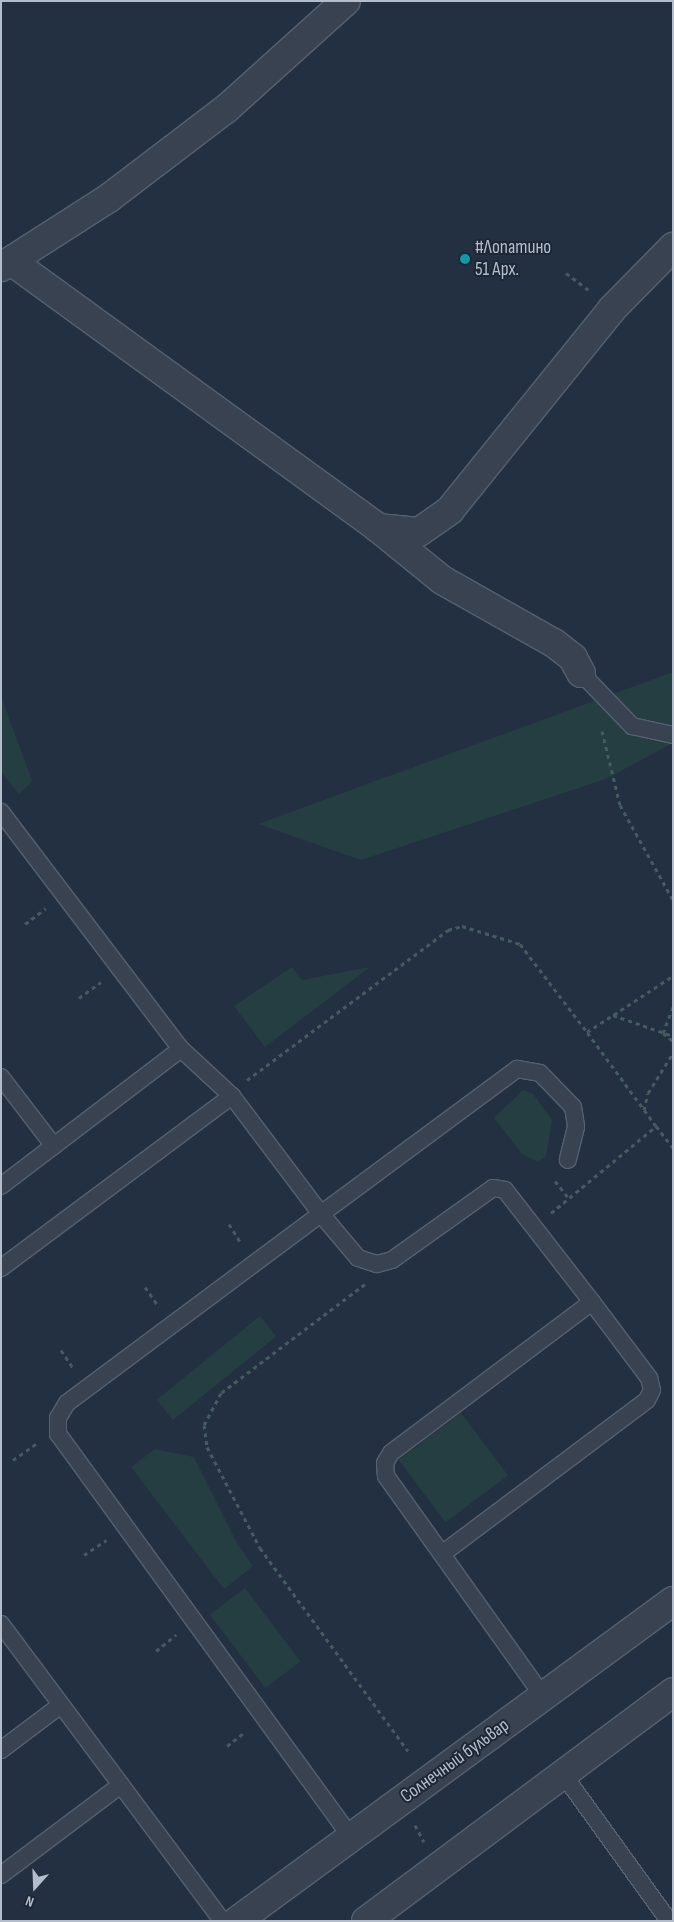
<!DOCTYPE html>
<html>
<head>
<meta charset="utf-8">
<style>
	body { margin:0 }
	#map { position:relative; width:674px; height:1922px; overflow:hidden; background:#233041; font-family:"Sofia Sans Condensed",sans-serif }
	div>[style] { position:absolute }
	.green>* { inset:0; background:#253e42; transform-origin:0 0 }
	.path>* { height:3px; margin-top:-1.5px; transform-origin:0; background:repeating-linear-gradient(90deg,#445b5f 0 4px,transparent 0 8px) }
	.roads { filter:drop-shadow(1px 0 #56606e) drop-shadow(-1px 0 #56606e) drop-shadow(0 1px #56606e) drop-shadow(0 -1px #56606e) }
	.service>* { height:16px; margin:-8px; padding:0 8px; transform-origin:8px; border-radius:8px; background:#384251 }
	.minor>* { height:28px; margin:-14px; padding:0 14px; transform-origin:14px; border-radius:14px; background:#384251 }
	.tertiary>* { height:28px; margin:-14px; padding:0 14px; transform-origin:14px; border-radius:14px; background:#384251 }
	.dots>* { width:14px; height:14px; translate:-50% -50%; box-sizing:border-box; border:2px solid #1d2736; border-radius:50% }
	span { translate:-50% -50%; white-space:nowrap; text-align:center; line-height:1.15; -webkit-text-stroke:4px #1d2736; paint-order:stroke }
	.poi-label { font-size:19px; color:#b4bdcb }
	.left { translate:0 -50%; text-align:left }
	.street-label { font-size:19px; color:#b4bdcb }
	.frame { position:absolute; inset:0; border:2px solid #b4bdcb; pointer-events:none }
	.north { position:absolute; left:10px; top:1862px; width:50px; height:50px; -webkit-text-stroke:4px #1d2736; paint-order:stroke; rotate:200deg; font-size:14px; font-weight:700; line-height:20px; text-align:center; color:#b4bdcb }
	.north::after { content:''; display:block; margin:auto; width:18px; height:22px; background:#b4bdcb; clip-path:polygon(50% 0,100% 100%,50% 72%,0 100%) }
</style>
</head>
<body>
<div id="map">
	<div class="green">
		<div style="clip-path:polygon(673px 672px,673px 743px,606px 779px,361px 860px,258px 824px)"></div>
		<div style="clip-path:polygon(1px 696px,32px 781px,19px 794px,1px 772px)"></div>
		<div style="clip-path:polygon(292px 967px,302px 980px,370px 967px,265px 1047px,234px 1006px)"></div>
		<div style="clip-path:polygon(523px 1090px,533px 1094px,552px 1120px,546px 1156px,538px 1162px,522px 1154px,494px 1118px)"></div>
		<div style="left:260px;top:1316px;width:26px;height:133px;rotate:51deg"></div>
		<div style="left:461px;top:1413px;width:78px;height:78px;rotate:53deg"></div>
		<div style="clip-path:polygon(155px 1449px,194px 1457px,237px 1543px,253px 1566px,224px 1589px,131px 1467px)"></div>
		<div style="left:245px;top:1588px;width:92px;height:44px;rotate:53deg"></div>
	</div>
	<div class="path">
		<div style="left:566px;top:273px;width:30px;rotate:37deg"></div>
		<div style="left:602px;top:731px;width:76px;rotate:76.3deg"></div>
		<div style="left:620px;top:805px;width:109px;rotate:60.8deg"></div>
		<div style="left:25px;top:924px;width:26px;rotate:-37deg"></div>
		<div style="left:79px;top:998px;width:27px;rotate:-36deg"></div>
		<div style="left:673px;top:1007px;width:28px;rotate:111deg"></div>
		<div style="left:663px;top:1033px;width:13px;rotate:39deg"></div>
		<div style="left:613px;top:1015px;width:64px;rotate:19.3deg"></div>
		<div style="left:247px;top:1080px;width:251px;rotate:-36.7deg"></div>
		<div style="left:448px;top:930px;width:15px;rotate:-16deg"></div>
		<div style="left:462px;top:926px;width:61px;rotate:17.2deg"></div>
		<div style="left:520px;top:944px;width:111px;rotate:52.7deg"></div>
		<div style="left:644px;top:1110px;width:17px;rotate:-77deg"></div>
		<div style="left:648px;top:1093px;width:47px;rotate:-58deg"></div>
		<div style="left:656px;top:1126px;width:117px;rotate:-126.3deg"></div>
		<div style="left:587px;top:1032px;width:103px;rotate:-33.1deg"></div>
		<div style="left:555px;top:1181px;width:22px;rotate:51deg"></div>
		<div style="left:551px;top:1213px;width:136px;rotate:-39.6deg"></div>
		<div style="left:656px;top:1126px;width:28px;rotate:52deg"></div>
		<div style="left:229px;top:1224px;width:22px;rotate:58deg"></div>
		<div style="left:365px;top:1284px;width:181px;rotate:142.9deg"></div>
		<div style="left:221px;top:1393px;width:36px;rotate:118deg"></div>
		<div style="left:204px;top:1425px;width:22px;rotate:82deg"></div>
		<div style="left:207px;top:1447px;width:114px;rotate:62.3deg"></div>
		<div style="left:260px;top:1548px;width:251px;rotate:53.9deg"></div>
		<div style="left:145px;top:1287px;width:24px;rotate:55deg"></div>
		<div style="left:61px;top:1350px;width:23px;rotate:56deg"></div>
		<div style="left:13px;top:1460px;width:29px;rotate:-35deg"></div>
		<div style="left:84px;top:1555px;width:27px;rotate:-34deg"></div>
		<div style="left:156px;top:1651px;width:26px;rotate:-39deg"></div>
		<div style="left:227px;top:1746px;width:23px;rotate:-38deg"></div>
		<div style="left:415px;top:1825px;width:19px;rotate:62deg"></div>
	</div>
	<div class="roads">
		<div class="service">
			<div style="left:581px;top:673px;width:74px;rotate:46.1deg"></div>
			<div style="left:632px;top:726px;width:42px;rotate:12.4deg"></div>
			<div style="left:1px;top:812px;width:298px;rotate:52.8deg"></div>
			<div style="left:1px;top:1077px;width:87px;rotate:52.5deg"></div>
			<div style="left:1px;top:1186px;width:226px;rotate:-37.3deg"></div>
			<div style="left:181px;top:1049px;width:69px;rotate:42.7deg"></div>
			<div style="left:1px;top:1268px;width:288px;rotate:-36.7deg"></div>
			<div style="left:232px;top:1096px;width:148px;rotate:53deg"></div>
			<div style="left:321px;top:1214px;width:244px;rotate:-36.5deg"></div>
			<div style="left:517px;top:1069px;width:23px;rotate:10deg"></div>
			<div style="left:540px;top:1073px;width:47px;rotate:45.9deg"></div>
			<div style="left:573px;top:1107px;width:20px;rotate:81deg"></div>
			<div style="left:576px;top:1127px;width:34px;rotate:104deg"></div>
			<div style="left:442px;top:1554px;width:256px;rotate:-36.9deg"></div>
			<div style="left:647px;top:1400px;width:11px;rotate:-63deg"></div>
			<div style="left:652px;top:1390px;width:12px;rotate:-104deg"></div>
			<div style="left:649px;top:1378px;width:95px;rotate:-126.9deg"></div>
			<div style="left:1px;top:1624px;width:370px;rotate:53.3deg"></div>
			<div style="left:1px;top:1750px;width:75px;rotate:-36.9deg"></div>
			<div style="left:563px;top:1774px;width:181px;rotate:54.2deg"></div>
			<div style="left:351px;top:1837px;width:498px;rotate:-126deg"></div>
			<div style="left:58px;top:1434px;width:16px;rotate:-90deg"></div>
			<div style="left:58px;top:1418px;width:17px;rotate:-59deg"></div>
			<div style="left:67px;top:1403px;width:317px;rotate:-36.7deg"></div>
			<div style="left:321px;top:1214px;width:57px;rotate:49.9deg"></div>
			<div style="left:358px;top:1258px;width:20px;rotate:18deg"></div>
			<div style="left:377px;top:1264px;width:16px;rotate:-15deg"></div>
			<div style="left:392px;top:1260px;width:124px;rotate:-35.5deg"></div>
			<div style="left:493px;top:1188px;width:12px;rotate:9deg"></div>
			<div style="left:505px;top:1190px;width:142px;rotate:52.2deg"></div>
			<div style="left:592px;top:1302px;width:251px;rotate:143.1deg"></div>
			<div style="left:391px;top:1453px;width:12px;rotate:121deg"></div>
			<div style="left:385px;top:1463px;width:13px;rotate:86deg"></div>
			<div style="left:386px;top:1476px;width:270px;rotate:54.5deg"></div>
			<div style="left:1px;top:1875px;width:150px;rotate:-36.9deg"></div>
		</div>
		<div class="minor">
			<div style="left:11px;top:261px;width:454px;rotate:36deg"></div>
			<div style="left:378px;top:528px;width:41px;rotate:5.6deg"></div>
			<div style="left:419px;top:532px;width:38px;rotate:-35deg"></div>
			<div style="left:450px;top:510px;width:258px;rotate:-51.1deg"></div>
			<div style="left:612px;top:309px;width:87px;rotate:-45.5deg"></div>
			<div style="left:1px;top:267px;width:128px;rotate:-32.6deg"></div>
			<div style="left:109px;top:198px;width:147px;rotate:-37.3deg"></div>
			<div style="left:226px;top:109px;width:161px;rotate:-42deg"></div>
			<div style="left:237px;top:1921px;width:541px;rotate:-36.28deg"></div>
			<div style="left:366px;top:1921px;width:383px;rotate:-36.7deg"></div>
		</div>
		<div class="tertiary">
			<div style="left:378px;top:528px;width:82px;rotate:39.1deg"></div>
			<div style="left:442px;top:580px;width:129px;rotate:29.4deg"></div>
			<div style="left:554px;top:643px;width:24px;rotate:38deg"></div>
			<div style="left:573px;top:658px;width:17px;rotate:62deg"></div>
		</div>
	</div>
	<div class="dots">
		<div style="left:465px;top:259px;background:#0f9aa8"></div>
	</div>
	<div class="poi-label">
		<span class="left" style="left:475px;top:259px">#Лопатино<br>51 Арх.</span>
	</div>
	<div class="street-label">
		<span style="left:455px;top:1761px;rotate:-36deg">Солнечный бульвар</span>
	</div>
	<div class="frame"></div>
	<div class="north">N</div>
</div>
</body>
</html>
